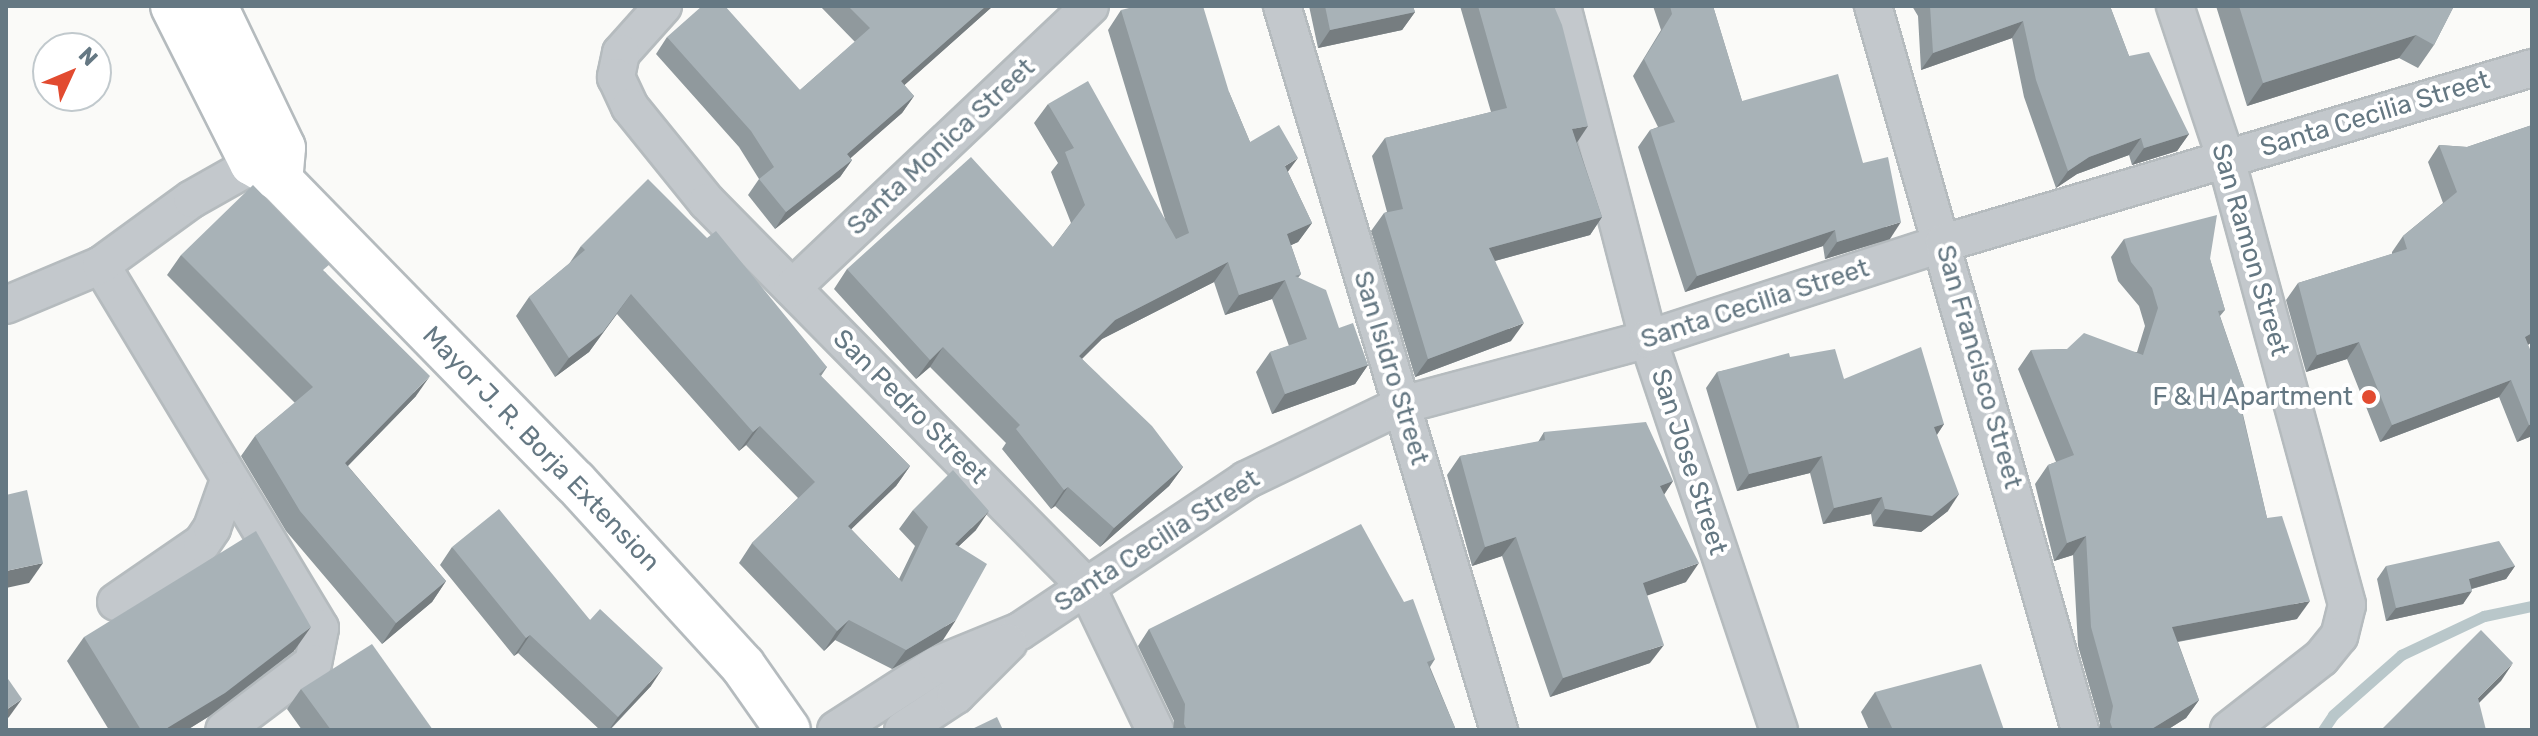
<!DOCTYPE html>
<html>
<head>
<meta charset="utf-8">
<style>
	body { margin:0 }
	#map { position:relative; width:2538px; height:736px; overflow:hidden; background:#fafaf8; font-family:Rubik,sans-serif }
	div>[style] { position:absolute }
	.stream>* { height:11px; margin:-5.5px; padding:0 5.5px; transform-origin:5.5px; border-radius:5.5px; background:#b9c7ca }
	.roads { filter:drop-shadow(2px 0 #b5bbbe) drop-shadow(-2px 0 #b5bbbe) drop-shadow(0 2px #b5bbbe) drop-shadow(0 -2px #b5bbbe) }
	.minor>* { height:36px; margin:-18px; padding:0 18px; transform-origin:18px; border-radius:18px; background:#c3c8cc }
	.major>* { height:44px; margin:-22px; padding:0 22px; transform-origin:22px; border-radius:22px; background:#fff }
	.wall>* { inset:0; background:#90999d }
	.shaded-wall>* { inset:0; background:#767d80 }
	.building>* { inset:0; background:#a8b2b7 }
	.dots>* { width:22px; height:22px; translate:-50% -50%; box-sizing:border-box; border:4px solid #fff; border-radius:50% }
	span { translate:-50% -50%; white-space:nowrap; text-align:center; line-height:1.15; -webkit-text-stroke:8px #fff; paint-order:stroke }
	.street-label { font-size:26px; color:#657883 }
	.poi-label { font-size:26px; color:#657883 }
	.right { translate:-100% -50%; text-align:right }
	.frame { position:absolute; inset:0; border:8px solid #657883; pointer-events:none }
	.north { position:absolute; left:32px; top:32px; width:80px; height:80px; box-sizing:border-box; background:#fff; border:2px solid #c1c9cd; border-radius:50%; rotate:46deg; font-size:22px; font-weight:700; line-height:32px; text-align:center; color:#657883 }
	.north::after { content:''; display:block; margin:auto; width:28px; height:36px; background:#e24b30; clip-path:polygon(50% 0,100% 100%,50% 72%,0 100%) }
</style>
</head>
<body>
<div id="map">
	<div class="stream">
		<div style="left:2323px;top:730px;width:18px;rotate:-56deg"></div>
		<div style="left:2333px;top:715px;width:91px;rotate:-41.4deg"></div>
		<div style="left:2401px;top:655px;width:92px;rotate:-25.2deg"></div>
		<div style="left:2484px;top:616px;width:49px;rotate:-11.8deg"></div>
	</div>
	<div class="roads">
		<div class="minor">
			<div style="left:663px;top:6px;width:63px;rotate:131.8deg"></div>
			<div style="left:621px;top:53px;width:25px;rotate:102deg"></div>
			<div style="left:616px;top:77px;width:33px;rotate:65deg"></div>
			<div style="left:630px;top:107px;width:122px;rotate:51deg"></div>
			<div style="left:707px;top:202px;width:540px;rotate:45.38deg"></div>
			<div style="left:1086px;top:586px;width:160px;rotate:64.4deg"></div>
			<div style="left:1282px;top:6px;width:756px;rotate:73.32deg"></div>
			<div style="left:1562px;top:6px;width:344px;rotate:75.5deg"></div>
			<div style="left:1648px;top:339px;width:412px;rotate:71.5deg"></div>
			<div style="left:1873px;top:6px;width:753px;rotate:74.04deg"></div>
			<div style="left:2175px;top:6px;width:161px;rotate:71.6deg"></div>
			<div style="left:2226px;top:159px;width:462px;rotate:74.8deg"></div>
			<div style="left:2347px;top:605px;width:32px;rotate:104deg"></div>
			<div style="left:2339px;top:636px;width:28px;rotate:129deg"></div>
			<div style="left:2321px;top:658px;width:117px;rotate:142deg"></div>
			<div style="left:101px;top:265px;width:424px;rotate:58.9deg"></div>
			<div style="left:320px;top:628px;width:36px;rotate:101deg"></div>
			<div style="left:313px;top:663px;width:111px;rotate:143deg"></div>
			<div style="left:792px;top:288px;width:410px;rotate:-43.4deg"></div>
			<div style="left:6px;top:305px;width:103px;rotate:-22.8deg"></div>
			<div style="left:101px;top:265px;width:112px;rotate:-36deg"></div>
			<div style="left:192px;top:199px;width:95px;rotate:-29.5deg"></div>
			<div style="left:116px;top:602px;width:104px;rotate:-34.5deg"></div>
			<div style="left:202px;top:543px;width:18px;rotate:-56deg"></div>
			<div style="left:212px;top:528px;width:51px;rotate:-70.5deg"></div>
			<div style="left:836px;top:730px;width:120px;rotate:-32.8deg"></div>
			<div style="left:937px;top:665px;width:90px;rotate:-22.3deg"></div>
			<div style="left:1020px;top:631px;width:272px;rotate:-33.7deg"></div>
			<div style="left:1246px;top:480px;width:173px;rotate:-25.7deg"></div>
			<div style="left:1402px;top:405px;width:255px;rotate:-15deg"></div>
			<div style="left:1648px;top:339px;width:311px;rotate:-18deg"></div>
			<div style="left:1944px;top:243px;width:613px;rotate:-16.57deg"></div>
			<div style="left:903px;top:730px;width:64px;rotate:-33.4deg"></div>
			<div style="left:956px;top:695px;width:74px;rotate:-45deg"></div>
		</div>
		<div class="major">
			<div style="left:173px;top:6px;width:176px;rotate:63.3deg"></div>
			<div style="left:252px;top:163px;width:33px;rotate:31deg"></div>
			<div style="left:280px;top:180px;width:422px;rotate:45.7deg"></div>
			<div style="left:575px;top:482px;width:249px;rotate:47.6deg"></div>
			<div style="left:743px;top:666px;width:78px;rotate:54.9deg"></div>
			<div style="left:215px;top:6px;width:157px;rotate:64.4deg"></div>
			<div style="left:283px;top:148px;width:32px;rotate:95deg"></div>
		</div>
	</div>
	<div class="wall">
		<div style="clip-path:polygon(820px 6px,993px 6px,904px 85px,914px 96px,902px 113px,850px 158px,852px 160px,840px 177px,775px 229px,748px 195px,759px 179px,739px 147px,656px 54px,667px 37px,800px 90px,855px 42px)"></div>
		<div style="clip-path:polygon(1309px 6px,1416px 6px,1413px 7px,1415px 12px,1402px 30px,1318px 48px)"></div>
		<div style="clip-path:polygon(1460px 6px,1554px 6px,1577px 142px,1602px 217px,1590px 235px,1495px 261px,1511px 341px,1415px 377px,1371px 231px,1384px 213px,1387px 212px,1372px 156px,1385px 138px,1491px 112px)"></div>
		<div style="clip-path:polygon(1653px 6px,1713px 6px,1742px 101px,1863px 163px,1890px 239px,1825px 259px,1823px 246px,1685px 292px,1638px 147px,1650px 130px,1658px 127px,1633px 76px,1661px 30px)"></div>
		<div style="clip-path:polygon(1912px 6px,2110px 6px,2129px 56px,2189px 134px,2177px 151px,2132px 165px,2129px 155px,2077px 174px,2056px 188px,2024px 97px,2012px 38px,1921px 70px,1918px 16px)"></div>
		<div style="clip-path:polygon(2216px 6px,2454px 6px,2434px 45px,2418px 68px,2399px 58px,2247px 106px)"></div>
		<div style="clip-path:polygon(1121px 10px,1229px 92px,1250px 142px,1288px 172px,1312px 223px,1298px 242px,1291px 245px,1301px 274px,1298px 278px,1368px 365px,1355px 384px,1272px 414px,1256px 372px,1270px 352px,1289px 346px,1272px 299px,1225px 315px,1214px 282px,1102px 339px,1082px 359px,1183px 467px,1169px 486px,1100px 547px,1055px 506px,1051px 509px,1002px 449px,1006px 443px,930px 367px,916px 379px,834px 289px,847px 269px,1053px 247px,1071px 223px,1051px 172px,1058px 163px,1034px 123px,1048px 104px,1165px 219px,1108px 30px)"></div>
		<div style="clip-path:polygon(2532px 125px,2532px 342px,2528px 345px,2532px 436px,2517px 442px,2499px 397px,2380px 442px,2347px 359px,2306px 372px,2286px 300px,2298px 283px,2392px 254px,2392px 252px,2403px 236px,2443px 203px,2428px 162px,2439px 145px,2467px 147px)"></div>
		<div style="clip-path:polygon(2124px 239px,2210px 259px,2225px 310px,2220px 316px,2245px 389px,2239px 397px,2267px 518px,2297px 619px,2178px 642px,2199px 700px,2186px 718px,2167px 730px,2099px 730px,2100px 724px,2078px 646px,2073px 555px,2054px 561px,2035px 484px,2048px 465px,2056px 462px,2018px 369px,2031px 350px,2067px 349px,2137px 352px,2145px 326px,2139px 306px,2118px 281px,2111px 257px)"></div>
		<div style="clip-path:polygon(581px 246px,827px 367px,821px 376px,910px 466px,896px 486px,851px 529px,899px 579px,915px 546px,899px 529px,913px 510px,976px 530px,959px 546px,943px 640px,892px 669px,835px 640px,824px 651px,739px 563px,752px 543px,798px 498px,746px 445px,739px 451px,617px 314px,589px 352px,555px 377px,516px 316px,529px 297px,569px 264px)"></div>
		<div style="clip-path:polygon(181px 255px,325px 272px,416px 396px,348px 466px,446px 581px,432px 602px,382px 644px,286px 531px,241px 456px,255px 436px,295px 403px,167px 275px)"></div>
		<div style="clip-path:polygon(1790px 357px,1844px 379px,1944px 424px,1937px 435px,1948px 511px,1921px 532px,1873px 526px,1871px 514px,1823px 524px,1810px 473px,1737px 491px,1706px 388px,1717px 372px)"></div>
		<div style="clip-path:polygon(1544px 432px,1673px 481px,1664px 495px,1686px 582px,1647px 595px,1650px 663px,1550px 697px,1502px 556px,1472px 566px,1447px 475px,1460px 456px,1538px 442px)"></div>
		<div style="clip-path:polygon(452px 547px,590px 620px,651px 686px,610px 730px,600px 730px,518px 653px,514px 656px,440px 565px)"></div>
		<div style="clip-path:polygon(2386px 566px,2515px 566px,2506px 579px,2472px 589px,2463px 604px,2386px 621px,2377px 579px)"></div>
		<div style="clip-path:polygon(1149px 629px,1435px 659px,1430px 667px,1456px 730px,1173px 730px,1174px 721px,1138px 646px)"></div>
		<div style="clip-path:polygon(84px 637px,294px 651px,208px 717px,187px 730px,109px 730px,67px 661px)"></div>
		<div style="clip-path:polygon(301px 689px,433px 730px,302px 730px,287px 709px)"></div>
		<div style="clip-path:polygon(1875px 692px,2004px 730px,1869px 730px,1861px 712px)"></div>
	</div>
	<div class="shaded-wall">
		<div style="clip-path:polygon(986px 6px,993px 6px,890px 98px,901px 81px)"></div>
		<div style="clip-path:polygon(1415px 12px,1402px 30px,1318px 48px,1330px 30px)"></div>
		<div style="clip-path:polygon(2023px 21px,2012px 38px,1921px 70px,1933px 53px)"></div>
		<div style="clip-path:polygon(2416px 35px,2399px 58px,2247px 106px,2263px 83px)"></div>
		<div style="clip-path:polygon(914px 96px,902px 113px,836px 171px,847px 154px)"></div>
		<div style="clip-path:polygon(1588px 126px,1576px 144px,1572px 129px)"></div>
		<div style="clip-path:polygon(2189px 134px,2177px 151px,2132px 165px,2144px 148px)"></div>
		<div style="clip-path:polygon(2141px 138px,2129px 155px,2077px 174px,2056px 188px,2068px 171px,2089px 157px)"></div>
		<div style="clip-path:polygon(1298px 158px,1284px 177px,1285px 166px)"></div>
		<div style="clip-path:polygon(852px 160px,840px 177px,775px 229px,786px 212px)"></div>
		<div style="clip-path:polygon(1602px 217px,1590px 235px,1476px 266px,1489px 248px)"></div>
		<div style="clip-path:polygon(1901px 222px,1890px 239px,1825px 259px,1837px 242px)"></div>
		<div style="clip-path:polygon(1312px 223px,1298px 242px,1274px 253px,1287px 234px)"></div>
		<div style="clip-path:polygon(1835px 230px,1823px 246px,1685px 292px,1697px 276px)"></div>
		<div style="clip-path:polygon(1228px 262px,1214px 282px,1102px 339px,1065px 375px,1079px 356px,1115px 320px)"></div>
		<div style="clip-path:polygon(1285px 280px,1272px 299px,1225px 315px,1239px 295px)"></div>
		<div style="clip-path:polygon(631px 294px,589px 352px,555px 377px,569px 358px)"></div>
		<div style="clip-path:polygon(1524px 323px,1511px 341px,1415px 377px,1428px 359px)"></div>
		<div style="clip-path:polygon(2532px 333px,2532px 342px,2513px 354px,2525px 337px)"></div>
		<div style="clip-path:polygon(2359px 342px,2347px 359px,2306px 372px,2317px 355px)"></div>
		<div style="clip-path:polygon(943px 347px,930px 367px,916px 379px,930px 360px)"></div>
		<div style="clip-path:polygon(1368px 365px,1355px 384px,1272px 414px,1285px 394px)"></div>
		<div style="clip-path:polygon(430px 376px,416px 396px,331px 483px,345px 463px)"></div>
		<div style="clip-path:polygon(2511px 380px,2499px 397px,2380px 442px,2392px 425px)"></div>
		<div style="clip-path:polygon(1944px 424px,1933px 440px,1934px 427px)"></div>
		<div style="clip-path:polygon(2532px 424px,2532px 436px,2517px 442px,2529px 425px)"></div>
		<div style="clip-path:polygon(760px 426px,746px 445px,739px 451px,753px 432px)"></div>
		<div style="clip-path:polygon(1822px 456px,1810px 473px,1737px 491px,1749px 474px)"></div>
		<div style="clip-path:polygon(910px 466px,896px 486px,834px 546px,848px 526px)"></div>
		<div style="clip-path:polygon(1183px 467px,1169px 486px,1100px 547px,1114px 528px)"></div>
		<div style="clip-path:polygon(1673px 481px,1660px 500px,1660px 486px)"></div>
		<div style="clip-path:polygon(1068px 487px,1055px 506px,1051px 509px,1064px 490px)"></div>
		<div style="clip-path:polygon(1959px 494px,1948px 511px,1921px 532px,1873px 526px,1885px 509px)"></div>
		<div style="clip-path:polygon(1882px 497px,1871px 514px,1823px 524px,1834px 508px)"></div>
		<div style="clip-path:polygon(989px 511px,976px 530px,941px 563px,955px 544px)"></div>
		<div style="clip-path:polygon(2086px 536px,2073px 555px,2054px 561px,2067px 543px)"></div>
		<div style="clip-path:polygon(1516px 537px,1502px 556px,1472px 566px,1485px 547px)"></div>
		<div style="clip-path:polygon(43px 563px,29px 583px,6px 588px,6px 571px)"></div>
		<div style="clip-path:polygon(1699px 563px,1686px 582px,1629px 602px,1643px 583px)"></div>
		<div style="clip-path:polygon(2515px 566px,2506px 579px,2460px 592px,2469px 579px)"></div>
		<div style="clip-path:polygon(446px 581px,432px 602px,382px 644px,396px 623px)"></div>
		<div style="clip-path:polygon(2472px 591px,2463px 604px,2386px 621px,2396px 608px)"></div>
		<div style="clip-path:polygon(2310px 601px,2297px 619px,2159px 645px,2172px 627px)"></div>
		<div style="clip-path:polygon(849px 620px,835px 640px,824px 651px,837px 631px)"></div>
		<div style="clip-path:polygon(956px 620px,943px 640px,892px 669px,906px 650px)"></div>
		<div style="clip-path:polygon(311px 627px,294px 651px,208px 717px,187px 730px,164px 730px)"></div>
		<div style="clip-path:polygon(530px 635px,518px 653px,514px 656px,526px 638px)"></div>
		<div style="clip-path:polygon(1664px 645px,1650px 663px,1550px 697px,1563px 678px)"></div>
		<div style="clip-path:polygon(2513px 663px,2501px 681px,2466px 716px,2478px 698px)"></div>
		<div style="clip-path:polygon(663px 668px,651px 686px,609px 730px,618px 717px)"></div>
		<div style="clip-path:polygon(22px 699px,9px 717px,6px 720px,6px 710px)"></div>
		<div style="clip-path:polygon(2199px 700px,2186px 718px,2167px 730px,2150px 730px)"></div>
	</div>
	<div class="building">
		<div style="clip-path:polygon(702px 6px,725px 6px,800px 90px,870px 28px,848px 6px,986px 6px,901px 81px,914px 96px,847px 154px,852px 160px,786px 212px,759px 179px,774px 167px,751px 131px,667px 37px)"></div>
		<div style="clip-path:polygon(1137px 6px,1203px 6px,1229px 92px,1250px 142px,1279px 125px,1298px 158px,1285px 166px,1312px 223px,1287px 234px,1301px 274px,1295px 276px,1326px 290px,1339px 328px,1353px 323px,1368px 365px,1285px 394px,1270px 352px,1307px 339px,1285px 280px,1239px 295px,1228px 262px,1115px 320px,1079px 356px,1152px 426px,1183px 467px,1114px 528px,1068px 487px,1064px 490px,1016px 429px,1020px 425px,943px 347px,930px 360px,847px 269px,971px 157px,1053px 247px,1085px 205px,1065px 152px,1074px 148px,1048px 104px,1088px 81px,1176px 239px,1189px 233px,1121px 10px)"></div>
		<div style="clip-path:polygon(1325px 6px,1413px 6px,1415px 12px,1330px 30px)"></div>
		<div style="clip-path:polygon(1478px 6px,1554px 6px,1562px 25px,1588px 126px,1572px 129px,1602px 217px,1489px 248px,1524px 323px,1428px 359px,1384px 213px,1403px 209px,1385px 138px,1507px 108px)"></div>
		<div style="clip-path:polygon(1670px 6px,1713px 6px,1742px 101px,1838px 74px,1863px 163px,1888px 157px,1901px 222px,1837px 242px,1835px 230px,1697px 276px,1650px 130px,1675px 122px,1644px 59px,1672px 14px)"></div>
		<div style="clip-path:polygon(1930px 6px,2110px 6px,2129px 56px,2149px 52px,2189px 134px,2144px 148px,2141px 138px,2089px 157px,2068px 171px,2036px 80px,2023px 21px,1933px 53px)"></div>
		<div style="clip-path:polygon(2239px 6px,2454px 6px,2434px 45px,2416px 35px,2263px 83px)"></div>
		<div style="clip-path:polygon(2532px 125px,2532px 333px,2525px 337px,2532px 354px,2532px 424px,2529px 425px,2511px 380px,2392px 425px,2359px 342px,2317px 355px,2298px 283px,2407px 249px,2403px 236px,2457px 192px,2439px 145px,2467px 147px)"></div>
		<div style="clip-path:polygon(648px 179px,707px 238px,716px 231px,827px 367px,819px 374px,910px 466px,848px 526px,902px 582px,928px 527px,913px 510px,953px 470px,989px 511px,955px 544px,987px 564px,956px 620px,906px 650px,849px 620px,837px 631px,752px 543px,815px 482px,760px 426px,753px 432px,631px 294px,603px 332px,569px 358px,529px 297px,585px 250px,581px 246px)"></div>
		<div style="clip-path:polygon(253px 185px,330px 264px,323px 270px,430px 376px,345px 463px,446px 581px,396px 623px,300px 511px,255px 436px,313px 387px,181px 255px)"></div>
		<div style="clip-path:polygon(2217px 215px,2210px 259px,2225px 310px,2218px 311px,2245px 389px,2237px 391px,2267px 518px,2282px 516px,2310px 601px,2172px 627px,2199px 700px,2150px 730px,2113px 730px,2110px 722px,2113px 706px,2091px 627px,2086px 536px,2067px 543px,2048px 465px,2074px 455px,2031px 350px,2067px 349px,2084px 333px,2143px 355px,2158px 308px,2152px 288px,2131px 262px,2124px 239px)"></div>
		<div style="clip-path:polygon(1921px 347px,1944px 424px,1934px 427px,1959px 494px,1932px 516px,1885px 509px,1882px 497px,1834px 508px,1822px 456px,1749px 474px,1717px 372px,1789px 353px,1790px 357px,1835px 349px,1844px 379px)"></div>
		<div style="clip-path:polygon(1646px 422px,1673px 481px,1660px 486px,1699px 563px,1643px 583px,1664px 645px,1563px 678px,1516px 537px,1485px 547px,1460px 456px,1545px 440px,1544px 432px)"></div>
		<div style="clip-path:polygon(27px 490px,43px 563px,6px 571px,6px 495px)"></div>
		<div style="clip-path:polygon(499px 509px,590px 620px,600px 609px,663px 668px,618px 717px,530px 635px,526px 638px,452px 547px)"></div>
		<div style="clip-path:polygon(1361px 524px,1404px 602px,1413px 599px,1435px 659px,1427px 662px,1456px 730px,1187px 730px,1184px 724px,1185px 704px,1149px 629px)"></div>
		<div style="clip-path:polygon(256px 531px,311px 627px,225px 693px,164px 730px,141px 730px,84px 637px)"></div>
		<div style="clip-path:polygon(2499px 541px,2515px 566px,2469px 579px,2472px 591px,2396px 608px,2386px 566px)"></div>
		<div style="clip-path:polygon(2481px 630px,2513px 663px,2478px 698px,2486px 730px,2381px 730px)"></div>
		<div style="clip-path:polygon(372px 644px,433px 730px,331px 730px,301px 689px)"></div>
		<div style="clip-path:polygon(1981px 664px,2004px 730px,1893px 730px,1875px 692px)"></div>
		<div style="clip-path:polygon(6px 676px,22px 699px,6px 710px)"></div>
		<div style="clip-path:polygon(997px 717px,1003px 730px,970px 730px)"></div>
	</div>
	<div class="dots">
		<div style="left:2369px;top:397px;background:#e24b30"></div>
	</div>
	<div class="street-label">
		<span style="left:2375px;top:114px;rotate:-17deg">Santa Cecilia Street</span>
		<span style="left:941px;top:147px;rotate:-43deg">Santa Monica Street</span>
		<span style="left:2250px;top:250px;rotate:74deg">San Ramon Street</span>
		<span style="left:1755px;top:304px;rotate:-18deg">Santa Cecilia Street</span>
		<span style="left:1979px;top:367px;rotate:74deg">San Francisco Street</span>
		<span style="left:1391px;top:368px;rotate:73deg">San Isidro Street</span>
		<span style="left:910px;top:407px;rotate:45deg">San Pedro Street</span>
		<span style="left:541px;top:449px;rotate:46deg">Mayor J. R. Borja Extension</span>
		<span style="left:1689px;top:462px;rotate:72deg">San Jose Street</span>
		<span style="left:1157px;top:541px;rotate:-33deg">Santa Cecilia Street</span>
	</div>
	<div class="poi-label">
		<span class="right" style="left:2353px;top:397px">F &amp; H Apartment</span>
	</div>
	<div class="frame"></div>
	<div class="north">N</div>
</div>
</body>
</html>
